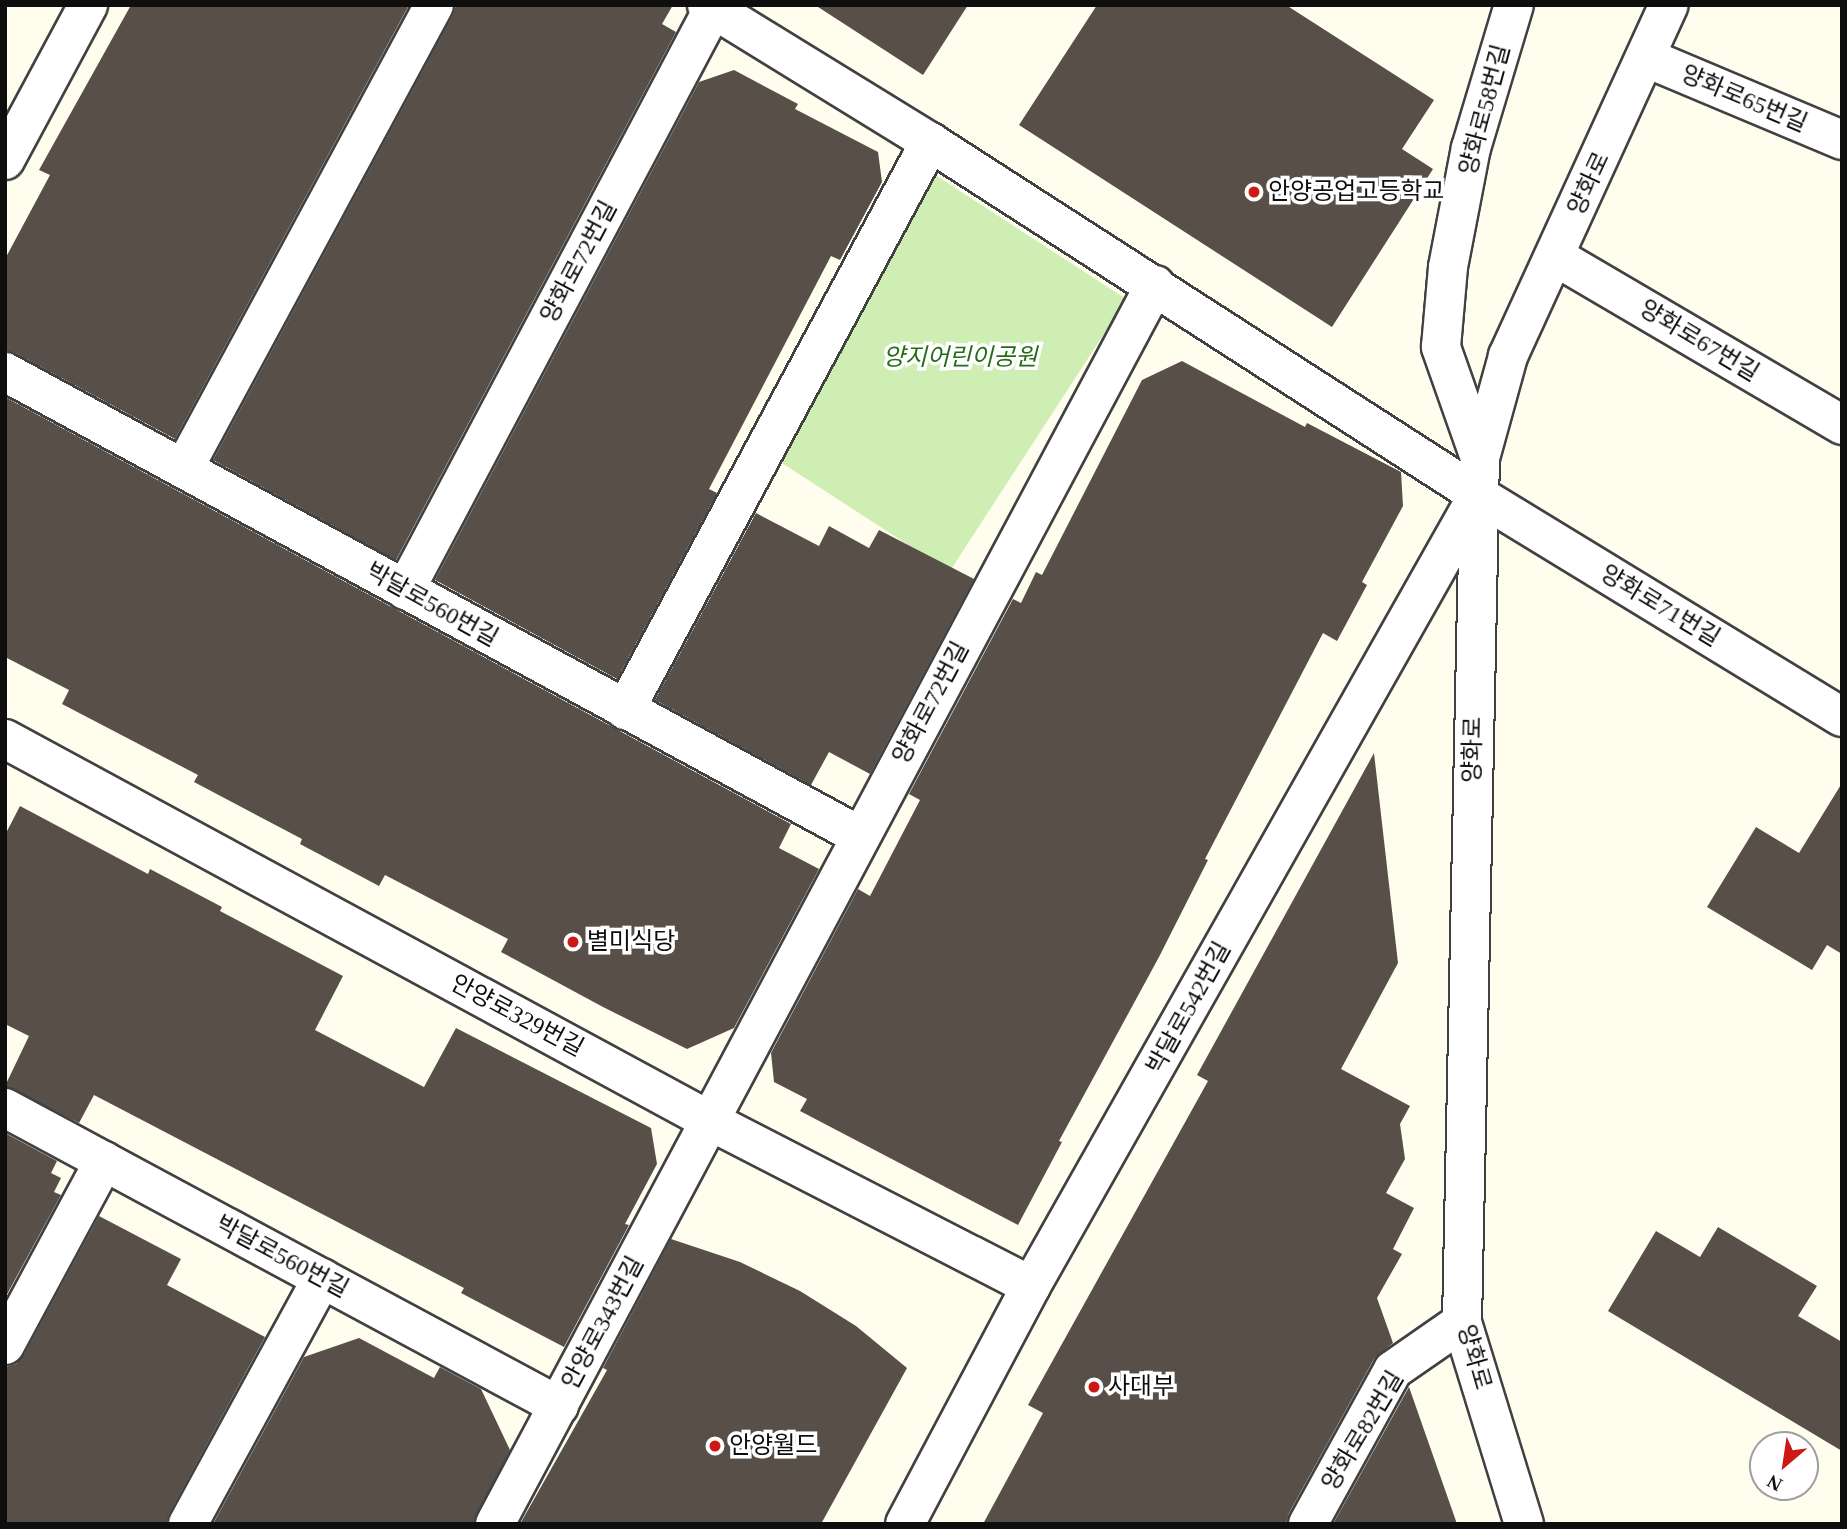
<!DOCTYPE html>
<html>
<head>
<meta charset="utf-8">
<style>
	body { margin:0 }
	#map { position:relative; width:1847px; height:1529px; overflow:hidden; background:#fffdee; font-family:"Times New Roman","Noto Sans KR",serif }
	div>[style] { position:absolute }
	.green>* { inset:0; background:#cfeeb3; transform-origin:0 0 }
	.building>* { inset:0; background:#584f49 }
	.roads { filter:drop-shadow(2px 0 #414141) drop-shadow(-2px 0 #414141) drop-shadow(0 2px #414141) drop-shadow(0 -2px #414141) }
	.minor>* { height:38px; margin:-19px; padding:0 19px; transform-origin:19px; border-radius:19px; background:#fff }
	.tertiary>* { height:38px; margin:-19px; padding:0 19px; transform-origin:19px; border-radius:19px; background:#fff }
	.dots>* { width:19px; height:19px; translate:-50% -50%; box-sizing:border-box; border:4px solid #fff; border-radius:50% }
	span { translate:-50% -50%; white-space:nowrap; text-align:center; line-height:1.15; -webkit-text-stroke:7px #fff; paint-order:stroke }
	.street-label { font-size:24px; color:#0e0e0e }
	.poi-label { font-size:24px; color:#0e0e0e }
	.left { translate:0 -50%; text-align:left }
	.park-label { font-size:24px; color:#246c17; font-style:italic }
	.frame { position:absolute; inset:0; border:7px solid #0e0e0e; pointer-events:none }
	.north { position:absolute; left:1749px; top:1431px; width:70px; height:70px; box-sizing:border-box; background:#fff; border:2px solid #9f9f9f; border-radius:50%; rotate:209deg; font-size:19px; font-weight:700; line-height:28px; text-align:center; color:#0e0e0e }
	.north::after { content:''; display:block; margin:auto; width:24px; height:32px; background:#cc1817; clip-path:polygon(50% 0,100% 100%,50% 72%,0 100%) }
</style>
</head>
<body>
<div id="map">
	<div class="green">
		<div style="left:926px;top:169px;width:239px;height:325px;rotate:33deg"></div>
	</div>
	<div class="building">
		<div style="clip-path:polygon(131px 5px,409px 5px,175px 439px,15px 353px,5px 350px,5px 259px,50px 175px,39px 170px)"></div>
		<div style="clip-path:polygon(456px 5px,673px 5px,662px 24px,676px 32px,396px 560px,213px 460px,453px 15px)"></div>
		<div style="clip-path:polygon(815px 5px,968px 5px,923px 75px)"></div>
		<div style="clip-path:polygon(1097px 5px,1286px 5px,1434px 100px,1402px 149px,1433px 169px,1332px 327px,1019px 125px)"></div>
		<div style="clip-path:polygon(734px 70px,798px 104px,795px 109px,878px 152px,882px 182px,840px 260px,831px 256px,709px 489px,717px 493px,617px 679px,435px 580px,699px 82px)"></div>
		<div style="clip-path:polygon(1182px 361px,1305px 427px,1307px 423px,1401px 472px,1403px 506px,1362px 582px,1367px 585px,1337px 641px,1323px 633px,1205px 859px,1208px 860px,1159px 957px,1059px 1141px,1062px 1142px,1018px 1225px,800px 1111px,807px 1099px,774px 1082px,771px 1053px,858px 889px,870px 896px,920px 800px,909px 794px,1013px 599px,1021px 603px,1036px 572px,1042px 575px,1142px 380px)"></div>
		<div style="clip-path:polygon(5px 397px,791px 824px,779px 848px,819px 869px,734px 1028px,687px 1049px,603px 1007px,501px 952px,508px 939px,385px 875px,379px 886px,300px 844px,302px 839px,194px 782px,198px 775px,62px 704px,69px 690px,5px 657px)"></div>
		<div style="clip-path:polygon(756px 513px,819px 546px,829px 526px,869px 548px,879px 530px,974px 579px,870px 774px,829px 752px,811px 785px,655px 700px)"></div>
		<div style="clip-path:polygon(1374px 753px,1398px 963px,1341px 1069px,1410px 1106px,1400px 1124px,1405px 1159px,1386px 1193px,1414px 1208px,1393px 1249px,1402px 1254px,1377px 1298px,1393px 1343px,1374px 1359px,1289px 1513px,1286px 1524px,983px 1524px,1043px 1413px,1028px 1405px,1208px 1081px,1197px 1075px)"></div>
		<div style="clip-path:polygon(1842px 783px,1842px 954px,1827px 945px,1812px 970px,1707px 907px,1756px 827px,1799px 853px)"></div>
		<div style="clip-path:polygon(20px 806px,148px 874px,150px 869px,222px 907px,220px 911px,343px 976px,315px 1030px,424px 1087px,456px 1028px,651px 1128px,657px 1164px,625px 1224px,629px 1225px,564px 1347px,461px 1293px,464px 1288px,94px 1095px,79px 1123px,5px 1086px,29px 1036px,5px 1024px,5px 835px)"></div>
		<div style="clip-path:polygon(5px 1133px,57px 1161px,51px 1173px,61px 1178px,54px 1192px,61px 1195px,5px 1298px)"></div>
		<div style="clip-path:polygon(99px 1216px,181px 1259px,167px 1285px,265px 1337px,169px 1514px,166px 1524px,5px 1524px,5px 1367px,16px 1364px,24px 1355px)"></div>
		<div style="clip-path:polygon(1718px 1227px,1817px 1286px,1798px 1316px,1842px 1342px,1842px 1451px,1608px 1311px,1656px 1231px,1700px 1257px)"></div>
		<div style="clip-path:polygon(671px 1239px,740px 1262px,800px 1291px,856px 1326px,907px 1368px,821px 1524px,520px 1524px,607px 1370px,603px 1368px)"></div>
		<div style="clip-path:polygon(359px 1338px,434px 1378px,440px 1367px,481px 1389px,510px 1450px,473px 1524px,213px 1524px,304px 1357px)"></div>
		<div style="clip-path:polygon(1409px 1387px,1457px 1524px,1333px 1524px)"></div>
	</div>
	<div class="roads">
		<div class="minor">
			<div style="left:707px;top:5px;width:262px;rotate:31.6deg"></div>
			<div style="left:930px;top:142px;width:652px;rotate:32.79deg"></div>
			<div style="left:1478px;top:495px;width:426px;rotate:31.4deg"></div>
			<div style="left:1647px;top:58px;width:212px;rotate:22.8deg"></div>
			<div style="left:5px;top:160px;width:176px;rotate:-61.8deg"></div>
			<div style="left:1556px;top:257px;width:332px;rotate:30.4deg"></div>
			<div style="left:5px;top:372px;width:973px;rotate:28.49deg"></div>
			<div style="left:1480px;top:458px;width:118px;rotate:-109.4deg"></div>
			<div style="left:1441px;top:347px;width:80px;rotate:-85deg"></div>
			<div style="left:1448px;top:267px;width:121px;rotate:-79.1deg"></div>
			<div style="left:1471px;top:148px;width:149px;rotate:-73.3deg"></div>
			<div style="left:184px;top:468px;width:526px;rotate:-61.63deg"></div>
			<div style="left:405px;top:590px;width:658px;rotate:-62.07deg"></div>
			<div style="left:625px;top:710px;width:645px;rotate:-61.77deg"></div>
			<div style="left:5px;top:739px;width:802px;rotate:28.45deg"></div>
			<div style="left:710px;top:1121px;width:361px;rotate:27.2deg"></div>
			<div style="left:5px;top:1108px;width:629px;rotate:28.28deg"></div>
			<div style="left:5px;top:1345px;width:209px;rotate:-61.7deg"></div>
			<div style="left:188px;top:1524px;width:280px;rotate:-61.4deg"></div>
			<div style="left:495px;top:1524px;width:1404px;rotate:-61.96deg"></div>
			<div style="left:905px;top:1524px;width:269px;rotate:-62.1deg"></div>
			<div style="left:1031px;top:1286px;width:909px;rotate:-60.53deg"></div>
			<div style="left:1308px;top:1524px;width:176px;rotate:-61.1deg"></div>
			<div style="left:1393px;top:1370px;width:84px;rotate:-34.8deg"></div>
		</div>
		<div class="tertiary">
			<div style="left:1524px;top:1524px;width:211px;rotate:-107.1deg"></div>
			<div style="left:1462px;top:1322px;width:864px;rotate:-88.81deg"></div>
			<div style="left:1480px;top:458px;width:106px;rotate:-74.6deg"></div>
			<div style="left:1508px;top:356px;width:386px;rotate:-65.4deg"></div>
		</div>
	</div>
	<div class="dots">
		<div style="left:1254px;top:192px;background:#cc1817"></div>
		<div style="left:573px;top:942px;background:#cc1817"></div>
		<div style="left:1094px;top:1387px;background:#cc1817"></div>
		<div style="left:715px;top:1446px;background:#cc1817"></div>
	</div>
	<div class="street-label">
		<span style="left:1744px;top:99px;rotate:23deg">양화로65번길</span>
		<span style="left:1485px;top:110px;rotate:-75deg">양화로58번길</span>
		<span style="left:1589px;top:184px;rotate:-65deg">양화로</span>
		<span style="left:579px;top:262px;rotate:-62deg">양화로72번길</span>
		<span style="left:1699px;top:341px;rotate:31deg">양화로67번길</span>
		<span style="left:432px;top:605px;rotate:29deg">박달로560번길</span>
		<span style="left:1660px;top:606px;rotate:31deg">양화로71번길</span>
		<span style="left:931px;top:703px;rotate:-62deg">양화로72번길</span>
		<span style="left:1473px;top:750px;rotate:-89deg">양화로</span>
		<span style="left:1189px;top:1008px;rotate:-61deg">박달로542번길</span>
		<span style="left:517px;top:1016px;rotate:28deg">안양로329번길</span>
		<span style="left:282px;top:1257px;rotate:28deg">박달로560번길</span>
		<span style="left:603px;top:1323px;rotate:-62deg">안양로343번길</span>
		<span style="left:1474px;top:1357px;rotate:74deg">양화로</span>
		<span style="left:1363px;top:1431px;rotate:-59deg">양화로82번길</span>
	</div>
	<div class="poi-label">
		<span class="left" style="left:1268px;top:192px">안양공업고등학교</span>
		<span class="left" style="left:587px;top:942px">별미식당</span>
		<span class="left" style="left:1108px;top:1387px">사대부</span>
		<span class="left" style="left:729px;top:1446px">안양월드</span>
	</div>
	<div class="park-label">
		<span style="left:960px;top:358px">양지어린이공원</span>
	</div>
	<div class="frame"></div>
	<div class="north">N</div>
</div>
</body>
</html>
